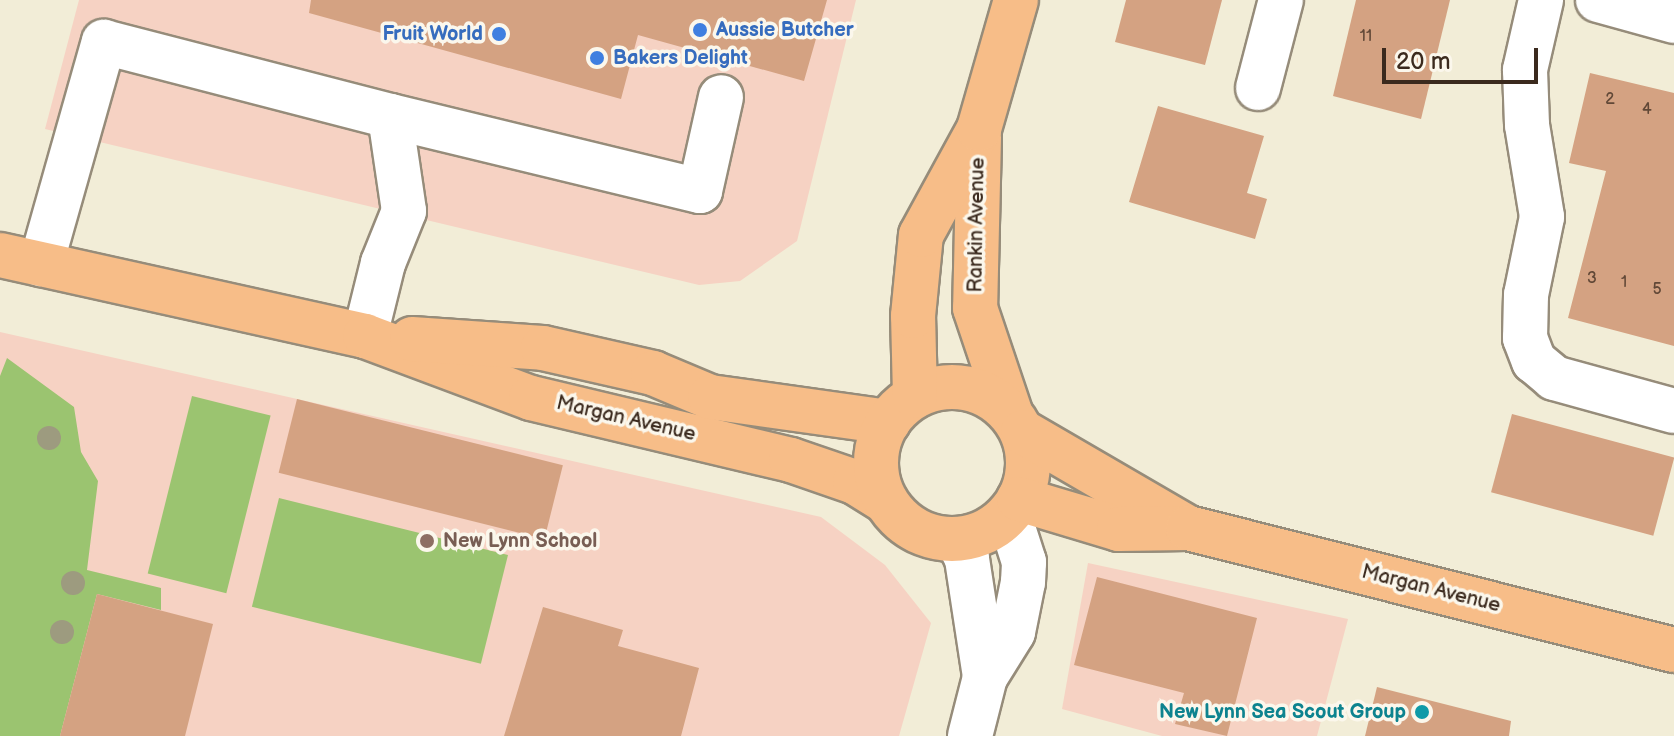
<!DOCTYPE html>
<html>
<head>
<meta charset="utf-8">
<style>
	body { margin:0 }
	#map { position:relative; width:1674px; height:736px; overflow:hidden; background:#f2edd7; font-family:"Balsamiq Sans",sans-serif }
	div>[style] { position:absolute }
	.built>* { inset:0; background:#f6d2c3 }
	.green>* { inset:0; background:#9bc470; transform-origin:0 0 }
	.building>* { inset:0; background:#d4a282; transform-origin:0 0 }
	.roads { filter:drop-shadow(2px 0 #968c7a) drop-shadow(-2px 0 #968c7a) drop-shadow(0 2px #968c7a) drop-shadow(0 -2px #968c7a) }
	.minor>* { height:44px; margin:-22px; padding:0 22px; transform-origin:22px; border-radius:22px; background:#fff }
	.major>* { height:44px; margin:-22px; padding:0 22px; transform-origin:22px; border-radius:22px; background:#f7bd88 }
	.major>.ring { margin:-22px; padding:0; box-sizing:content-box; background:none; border:44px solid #f7bd88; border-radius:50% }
	.trees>* { width:24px; height:24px; margin:-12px; border-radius:50%; background:#9d9b7f }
	.dots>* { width:22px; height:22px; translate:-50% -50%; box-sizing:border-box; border:4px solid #fbf7ec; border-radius:50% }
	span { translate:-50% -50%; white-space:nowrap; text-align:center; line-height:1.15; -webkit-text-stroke:7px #fbf7ec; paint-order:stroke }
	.number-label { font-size:16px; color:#614837 }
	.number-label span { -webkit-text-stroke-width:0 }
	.shop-label { font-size:20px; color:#366cbe; font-weight:700 }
	.left { translate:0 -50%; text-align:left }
	.right { translate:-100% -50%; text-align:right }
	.street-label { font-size:20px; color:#3b2a1e }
	.education-label { font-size:20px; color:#785e54; font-weight:700 }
	.culture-label { font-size:20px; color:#0d838f; font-weight:700 }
	.scale { position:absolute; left:1382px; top:48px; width:156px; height:36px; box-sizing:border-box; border:4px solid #3b2a1e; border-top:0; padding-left:10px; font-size:24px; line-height:28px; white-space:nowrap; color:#3b2a1e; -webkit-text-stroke:6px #fbf7ec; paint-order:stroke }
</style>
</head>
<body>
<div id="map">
	<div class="built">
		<div style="clip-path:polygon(79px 0,856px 0,797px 241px,740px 281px,699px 285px,45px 129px)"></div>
		<div style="clip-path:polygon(0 332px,821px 517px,885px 565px,931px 623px,899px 736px,0 736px)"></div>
		<div style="clip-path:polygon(1088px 563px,1348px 619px,1317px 736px,1162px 736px,1062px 709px)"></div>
	</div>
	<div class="green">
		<div style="clip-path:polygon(7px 358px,74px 407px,81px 452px,98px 481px,87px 570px,161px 588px,161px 610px,97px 594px,60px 736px,0 736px,0 376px)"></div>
		<div style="left:192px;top:396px;width:81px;height:183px;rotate:14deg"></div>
		<div style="left:279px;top:498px;width:236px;height:112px;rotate:14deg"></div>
	</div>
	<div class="building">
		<div style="clip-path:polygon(311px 0,827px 0,804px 81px,638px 35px,621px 99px,309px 13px)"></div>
		<div style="clip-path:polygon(1126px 0,1222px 0,1205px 65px,1115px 42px)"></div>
		<div style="clip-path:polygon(1356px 0,1450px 0,1421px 119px,1333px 96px)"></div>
		<div style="clip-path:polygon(1590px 73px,1674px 93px,1674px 346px,1568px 318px,1606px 171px,1569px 163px)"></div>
		<div style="clip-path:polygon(1158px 106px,1264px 136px,1247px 193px,1267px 199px,1255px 239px,1129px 202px)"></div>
		<div style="left:297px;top:399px;width:274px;height:76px;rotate:14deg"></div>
		<div style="left:1512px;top:414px;width:168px;height:81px;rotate:15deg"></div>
		<div style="clip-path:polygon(1097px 577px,1257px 618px,1227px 736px,1175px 724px,1184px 693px,1074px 665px)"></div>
		<div style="clip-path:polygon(97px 594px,213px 624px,185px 736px,60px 736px)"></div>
		<div style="clip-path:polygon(543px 607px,623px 630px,618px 646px,699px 668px,681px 736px,504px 736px)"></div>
		<div style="clip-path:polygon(1377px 687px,1511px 721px,1509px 736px,1365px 736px)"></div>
	</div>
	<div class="roads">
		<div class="minor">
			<div style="left:1541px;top:0;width:72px;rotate:102.9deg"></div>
			<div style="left:1525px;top:70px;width:55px;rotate:87.9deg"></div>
			<div style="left:1527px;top:125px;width:93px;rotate:80.7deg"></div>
			<div style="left:1542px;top:217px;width:80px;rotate:101.6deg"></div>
			<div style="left:1526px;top:295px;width:43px;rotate:91.3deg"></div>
			<div style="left:1525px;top:338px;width:25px;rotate:69deg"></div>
			<div style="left:1534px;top:361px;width:26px;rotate:40deg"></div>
			<div style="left:1554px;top:378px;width:124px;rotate:15.4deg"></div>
			<div style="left:1598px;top:0;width:79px;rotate:15.4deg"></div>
			<div style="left:1258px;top:88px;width:91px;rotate:-75.4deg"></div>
			<div style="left:390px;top:116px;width:319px;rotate:13.6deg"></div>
			<div style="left:700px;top:191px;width:96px;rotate:-77.4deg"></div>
			<div style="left:41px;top:264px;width:231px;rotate:-74.2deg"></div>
			<div style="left:104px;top:42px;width:295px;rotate:14.5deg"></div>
			<div style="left:390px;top:116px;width:96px;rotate:81.6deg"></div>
			<div style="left:404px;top:211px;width:56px;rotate:112deg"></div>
			<div style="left:383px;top:263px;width:75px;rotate:103.9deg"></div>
			<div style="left:957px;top:539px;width:22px;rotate:63deg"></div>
			<div style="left:967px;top:559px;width:119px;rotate:81.3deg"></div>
			<div style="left:970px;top:736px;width:61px;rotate:-75.7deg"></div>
			<div style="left:985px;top:677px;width:53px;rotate:-58.1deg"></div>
			<div style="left:1013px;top:632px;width:51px;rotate:-78.7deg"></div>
			<div style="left:1023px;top:582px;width:20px;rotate:-87deg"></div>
			<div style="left:1024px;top:562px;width:49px;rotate:-107.7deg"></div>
		</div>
		<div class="major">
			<div style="left:979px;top:137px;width:171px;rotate:91.3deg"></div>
			<div style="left:975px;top:308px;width:110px;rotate:71.4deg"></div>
			<div style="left:0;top:255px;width:374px;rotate:12.5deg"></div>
			<div style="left:365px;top:336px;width:177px;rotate:20.5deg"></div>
			<div style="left:531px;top:398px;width:267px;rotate:13.4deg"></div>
			<div style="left:791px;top:460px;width:68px;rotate:19deg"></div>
			<div style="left:855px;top:482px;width:36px;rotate:32deg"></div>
			<div style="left:412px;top:339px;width:131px;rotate:3.9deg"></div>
			<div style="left:543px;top:348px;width:113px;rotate:12.8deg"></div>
			<div style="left:653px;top:373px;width:62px;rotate:22.8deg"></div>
			<div style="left:710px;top:397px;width:180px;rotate:8deg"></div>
			<div class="ring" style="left:876px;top:387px;width:108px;height:108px"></div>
			<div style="left:915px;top:396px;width:80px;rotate:-91.4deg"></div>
			<div style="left:913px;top:316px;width:81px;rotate:-84.4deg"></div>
			<div style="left:921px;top:235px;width:121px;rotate:-61.3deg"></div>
			<div style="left:979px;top:129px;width:134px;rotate:-74deg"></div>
			<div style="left:1023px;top:432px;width:191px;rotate:30.2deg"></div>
			<div style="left:1019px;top:499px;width:104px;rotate:16.7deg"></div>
			<div style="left:1119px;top:529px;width:69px;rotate:-0.8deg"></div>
			<div style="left:1188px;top:528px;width:501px;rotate:14.09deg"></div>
		</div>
	</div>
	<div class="trees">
		<div style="left:49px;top:438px"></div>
		<div style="left:73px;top:583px"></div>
		<div style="left:62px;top:632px"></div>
	</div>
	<div class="dots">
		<div style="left:700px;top:30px;background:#3f7fe0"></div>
		<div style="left:499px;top:34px;background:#3f7fe0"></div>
		<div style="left:597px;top:58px;background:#3f7fe0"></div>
		<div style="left:427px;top:541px;background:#8d6e63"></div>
		<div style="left:1422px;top:712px;background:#0f9aa8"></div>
	</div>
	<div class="number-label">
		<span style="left:1366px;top:37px">11</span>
		<span style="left:1610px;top:100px">2</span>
		<span style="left:1647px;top:110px">4</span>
		<span style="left:1592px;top:279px">3</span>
		<span style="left:1624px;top:283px">1</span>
		<span style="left:1657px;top:290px">5</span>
	</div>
	<div class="shop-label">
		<span class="left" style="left:716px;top:30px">Aussie Butcher</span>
		<span class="right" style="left:483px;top:34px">Fruit World</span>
		<span class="left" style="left:613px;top:58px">Bakers Delight</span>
	</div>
	<div class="street-label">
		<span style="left:977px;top:225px;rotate:-89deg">Rankin Avenue</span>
		<span style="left:626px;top:419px;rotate:13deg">Margan Avenue</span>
		<span style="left:1431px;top:589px;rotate:14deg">Margan Avenue</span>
	</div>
	<div class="education-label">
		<span class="left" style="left:443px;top:541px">New Lynn School</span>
	</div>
	<div class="culture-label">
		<span class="right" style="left:1406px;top:712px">New Lynn Sea Scout Group</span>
	</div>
	<div class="scale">20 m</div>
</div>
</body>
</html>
